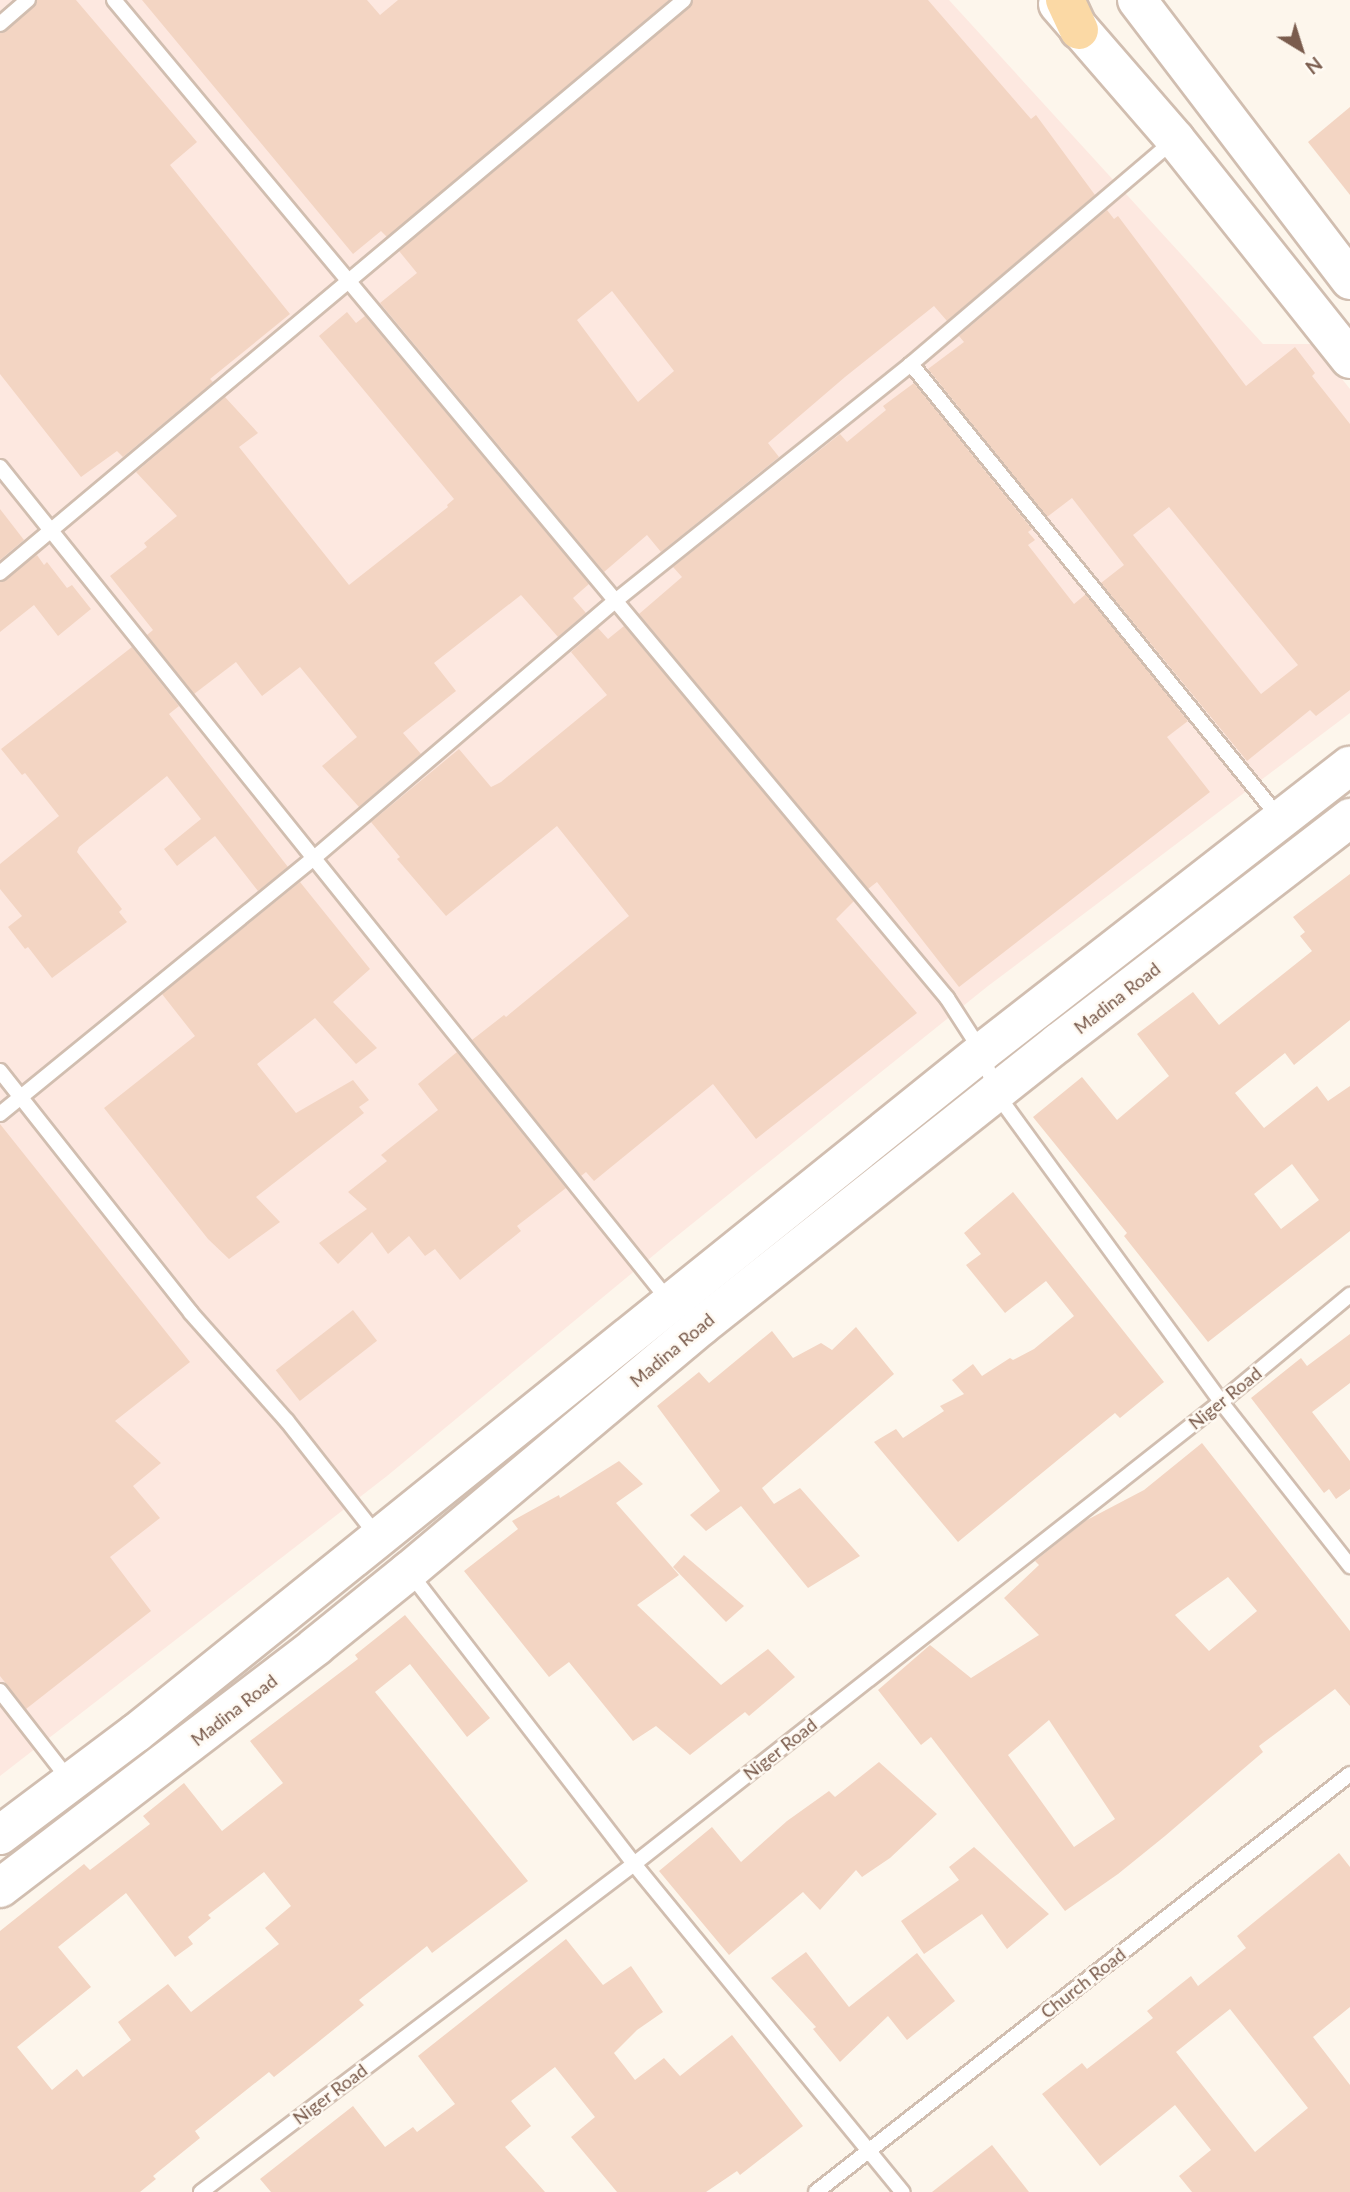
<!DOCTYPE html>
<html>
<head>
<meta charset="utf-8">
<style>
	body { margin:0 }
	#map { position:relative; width:1350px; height:2192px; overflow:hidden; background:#fdf6ec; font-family:Lato,sans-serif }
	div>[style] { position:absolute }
	.commercial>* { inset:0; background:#fde8e0 }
	.building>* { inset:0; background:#f3d5c3; transform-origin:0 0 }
	.roads { filter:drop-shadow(2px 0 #d1beb0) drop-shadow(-2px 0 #d1beb0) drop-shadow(0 2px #d1beb0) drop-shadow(0 -2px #d1beb0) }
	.lane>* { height:14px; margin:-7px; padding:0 7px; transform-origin:7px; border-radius:7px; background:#fff }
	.secondary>* { height:38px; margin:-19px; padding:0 19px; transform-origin:19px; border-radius:19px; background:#fff }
	.primary>* { height:38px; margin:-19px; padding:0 19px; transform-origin:19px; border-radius:19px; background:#fbd9a5 }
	span { translate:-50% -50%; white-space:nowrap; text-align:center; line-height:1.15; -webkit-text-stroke:5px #fffaf3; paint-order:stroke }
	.street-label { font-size:18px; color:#7a5c4d }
	.north { position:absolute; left:1266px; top:14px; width:70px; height:70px; -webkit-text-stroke:5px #fffaf3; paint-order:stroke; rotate:142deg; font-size:19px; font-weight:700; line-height:28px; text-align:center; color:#7a5c4d }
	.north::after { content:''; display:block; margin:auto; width:24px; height:32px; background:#7a5c4d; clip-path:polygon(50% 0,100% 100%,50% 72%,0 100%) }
</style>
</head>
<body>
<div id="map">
	<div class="commercial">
		<div style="clip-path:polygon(0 0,949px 0,1263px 344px,1314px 344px,1350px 389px,1350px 713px,988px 986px,672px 1240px,387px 1476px,0 1776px)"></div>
	</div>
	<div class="building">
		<div style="clip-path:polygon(37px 0,76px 0,197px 142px,170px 165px,290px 314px,210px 379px,213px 382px,123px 457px,117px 451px,81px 477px,0 374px,0 33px,34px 7px)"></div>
		<div style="clip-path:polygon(142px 0,367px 0,380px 15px,398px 0,669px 0,387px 237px,381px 231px,353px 254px)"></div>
		<div style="clip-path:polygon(evenodd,693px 0,928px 0,1031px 119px,1036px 115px,1095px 195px,947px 321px,934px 306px,845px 377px,768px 443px,779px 457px,661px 552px,647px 535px,604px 572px,380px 303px,417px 273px,399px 251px,690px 7px,693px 0,612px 291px,674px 371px,638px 402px,577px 320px,612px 291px)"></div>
		<div style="clip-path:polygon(1350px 107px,1350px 195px,1308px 142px)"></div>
		<div style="clip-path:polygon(evenodd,1107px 210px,1114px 219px,1118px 216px,1246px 386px,1295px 347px,1315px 373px,1312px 376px,1350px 424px,1350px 690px,1316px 716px,1310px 710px,1247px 761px,1101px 583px,1124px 565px,1072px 498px,1047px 517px,928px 369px,964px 342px,959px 336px,1107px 210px,1169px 507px,1298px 665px,1261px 694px,1133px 535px,1169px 507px)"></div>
		<div style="clip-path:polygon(347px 312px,356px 323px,365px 316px,589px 584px,573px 598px,586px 613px,558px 637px,521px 595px,434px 663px,456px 691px,403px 733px,421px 754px,359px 807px,322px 766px,357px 737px,300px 667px,262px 696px,236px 662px,194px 694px,147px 635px,153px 630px,110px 576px,147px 547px,144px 543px,177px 516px,136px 472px,225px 397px,258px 433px,239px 447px,349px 585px,448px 507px,447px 505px,454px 499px,319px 336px)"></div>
		<div style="clip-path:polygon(914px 383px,1032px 529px,1028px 532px,1035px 540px,1028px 545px,1074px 604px,1086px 594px,1188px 721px,1167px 737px,1210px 792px,959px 987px,877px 882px,868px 889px,639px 614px,682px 577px,673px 567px,840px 434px,847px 442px,886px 410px,883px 406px)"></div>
		<div style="clip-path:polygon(0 509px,24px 540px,0 560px)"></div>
		<div style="clip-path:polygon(37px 555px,44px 565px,47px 562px,67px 588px,72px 585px,91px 609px,58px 636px,34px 605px,0 632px,0 582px)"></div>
		<div style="clip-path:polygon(624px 626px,854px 901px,836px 919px,917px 1013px,756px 1139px,713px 1084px,594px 1181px,586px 1172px,581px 1176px,472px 1040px,504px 1015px,506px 1017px,629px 916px,557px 826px,446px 916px,397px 859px,400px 857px,371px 822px,459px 749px,491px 787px,501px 782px,607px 695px,571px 652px,598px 628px,608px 639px)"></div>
		<div style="clip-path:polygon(132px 647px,179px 706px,169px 714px,288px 867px,258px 891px,215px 836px,177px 866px,164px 849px,201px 819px,167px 776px,79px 847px,77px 852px,122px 909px,119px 912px,127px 922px,52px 978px,28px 947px,25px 949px,8px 927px,22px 916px,0 889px,0 864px,59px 816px,25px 773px,22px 775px,1px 749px)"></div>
		<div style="clip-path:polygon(evenodd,1350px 874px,1350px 1020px,1294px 1065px,1285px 1053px,1235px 1093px,1264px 1128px,1317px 1086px,1328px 1101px,1350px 1086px,1350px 1231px,1208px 1342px,1124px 1236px,1127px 1233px,1033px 1117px,1082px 1077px,1117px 1120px,1169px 1076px,1137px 1034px,1193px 992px,1219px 1025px,1312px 951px,1300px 936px,1305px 932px,1293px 917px,1350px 874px,1292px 1164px,1319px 1200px,1281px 1229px,1254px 1194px,1292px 1164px)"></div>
		<div style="clip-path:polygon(300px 882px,370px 969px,333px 1002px,377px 1048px,356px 1064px,315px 1018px,257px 1064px,296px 1113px,353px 1080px,369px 1100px,359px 1107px,364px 1113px,256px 1197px,280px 1222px,229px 1259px,208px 1239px,104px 1108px,195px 1036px,162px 994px)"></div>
		<div style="clip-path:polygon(457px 1052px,566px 1188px,517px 1226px,521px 1231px,460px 1280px,435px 1249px,425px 1256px,409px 1236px,388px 1254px,372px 1232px,338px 1264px,319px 1243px,367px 1209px,348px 1192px,387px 1161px,381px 1155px,438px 1110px,418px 1084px)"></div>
		<div style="clip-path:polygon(0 1124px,190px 1362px,115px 1421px,161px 1463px,133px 1486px,160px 1518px,110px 1557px,151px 1611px,26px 1709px,0 1676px)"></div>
		<div style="clip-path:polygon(1013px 1192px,1164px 1382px,1120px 1418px,1115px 1413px,958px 1542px,874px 1442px,896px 1429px,903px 1438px,944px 1411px,940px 1406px,964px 1394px,952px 1380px,973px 1364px,982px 1376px,1010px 1358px,1013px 1360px,1034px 1349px,1074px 1316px,1046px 1281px,1005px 1313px,966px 1265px,981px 1254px,964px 1233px)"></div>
		<div style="left:353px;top:1310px;width:39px;height:98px;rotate:52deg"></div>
		<div style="clip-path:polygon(856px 1327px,894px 1374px,762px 1488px,774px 1504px,800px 1488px,860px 1556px,808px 1588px,741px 1506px,706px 1531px,690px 1515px,720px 1491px,657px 1406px,699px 1372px,709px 1383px,772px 1331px,793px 1358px,821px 1343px,832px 1350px)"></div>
		<div style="clip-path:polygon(1350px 1334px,1350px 1383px,1312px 1412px,1350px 1461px,1350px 1489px,1336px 1499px,1329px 1489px,1324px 1493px,1251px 1398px,1301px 1358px,1307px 1366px)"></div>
		<div style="clip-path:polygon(evenodd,1202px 1443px,1350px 1631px,1350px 1706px,1335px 1689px,1259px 1746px,1263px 1752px,1165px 1836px,1118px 1874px,1065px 1911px,931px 1737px,921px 1745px,878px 1690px,930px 1645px,971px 1678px,1039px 1635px,1004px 1598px,1039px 1565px,1035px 1561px,1085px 1521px,1144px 1490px,1202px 1443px,1228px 1577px,1257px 1611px,1209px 1651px,1175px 1615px,1228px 1577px,1202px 1443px,1049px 1720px,1115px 1819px,1074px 1847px,1008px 1755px,1049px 1720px)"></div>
		<div style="clip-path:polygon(619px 1461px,643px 1484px,616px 1503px,679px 1575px,637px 1605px,721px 1685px,768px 1649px,795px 1677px,749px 1716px,745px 1712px,690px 1755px,656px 1726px,633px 1741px,569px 1662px,549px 1677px,464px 1571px,518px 1529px,512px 1521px,559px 1495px,560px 1498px)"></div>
		<div style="clip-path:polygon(684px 1555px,744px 1606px,726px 1622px,673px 1567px)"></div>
		<div style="clip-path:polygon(evenodd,405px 1615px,490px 1718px,467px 1737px,410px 1664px,375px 1692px,528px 1881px,432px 1953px,427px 1946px,359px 2000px,364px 2005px,317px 2043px,274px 2077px,269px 2072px,195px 2131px,200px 2138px,153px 2176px,156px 2179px,140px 2192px,0 2192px,0 1931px,84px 1864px,90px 1870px,150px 1824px,143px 1816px,184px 1783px,222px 1831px,283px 1783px,250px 1741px,358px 1659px,355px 1655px,405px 1615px,264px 1872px,291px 1906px,265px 1928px,279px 1944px,191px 2012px,168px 1984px,118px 2022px,131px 2040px,83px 2077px,77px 2069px,52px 2090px,17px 2047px,91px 1987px,58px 1947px,126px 1893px,175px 1957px,193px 1944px,188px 1937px,211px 1918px,208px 1915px,264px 1872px)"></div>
		<div style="clip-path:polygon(879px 1762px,937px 1814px,890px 1858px,862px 1877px,856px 1870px,820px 1910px,803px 1892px,729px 1955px,659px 1871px,712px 1827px,741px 1862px,787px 1821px,829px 1791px,835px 1797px)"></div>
		<div style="clip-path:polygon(974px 1847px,1049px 1914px,1007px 1949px,982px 1914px,924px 1954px,901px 1921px,959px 1880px,949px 1867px)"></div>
		<div style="clip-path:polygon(evenodd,1339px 1853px,1350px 1867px,1350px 2007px,1313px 2037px,1350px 2085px,1350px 2192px,1192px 2192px,1179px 2176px,1211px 2150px,1175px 2105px,1100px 2166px,1042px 2094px,1082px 2063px,1087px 2069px,1153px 2018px,1147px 2011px,1191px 1976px,1198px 1986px,1246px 1948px,1237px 1936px,1339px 1853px,1230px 2009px,1308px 2108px,1255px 2152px,1176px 2052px,1230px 2009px)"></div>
		<div style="clip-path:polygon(566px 1939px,603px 1985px,631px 1966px,663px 2012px,637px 2030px,614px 2053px,635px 2080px,664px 2058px,680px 2076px,732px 2035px,803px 2126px,740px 2175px,737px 2171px,706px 2192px,617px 2192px,571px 2137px,595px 2117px,555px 2067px,511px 2101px,531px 2126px,505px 2147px,545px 2192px,271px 2192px,260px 2179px,353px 2106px,385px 2147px,413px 2127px,417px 2132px,455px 2104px,418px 2056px)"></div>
		<div style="clip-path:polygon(806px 1952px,849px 2007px,917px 1953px,955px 2001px,907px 2040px,888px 2016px,840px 2062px,813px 2029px,816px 2027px,771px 1978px)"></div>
		<div style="clip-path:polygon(992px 2145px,1029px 2192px,932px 2192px)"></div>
	</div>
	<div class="roads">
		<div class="lane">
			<div style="left:114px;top:0;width:1300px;rotate:50.15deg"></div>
			<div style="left:947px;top:998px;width:64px;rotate:57.1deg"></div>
			<div style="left:982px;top:1052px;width:43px;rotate:71.1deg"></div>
			<div style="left:996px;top:1093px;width:382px;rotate:53.9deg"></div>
			<div style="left:1221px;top:1402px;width:209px;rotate:51.8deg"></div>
			<div style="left:0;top:24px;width:37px;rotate:-41deg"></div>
			<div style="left:911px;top:364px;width:587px;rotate:50.94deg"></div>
			<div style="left:0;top:467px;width:1069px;rotate:51.26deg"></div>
			<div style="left:0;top:573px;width:892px;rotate:-39.95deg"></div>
			<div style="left:0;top:1071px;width:308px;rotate:51.7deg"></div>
			<div style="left:191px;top:1313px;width:144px;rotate:48.4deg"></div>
			<div style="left:287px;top:1421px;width:147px;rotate:51.9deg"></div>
			<div style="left:0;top:1114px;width:405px;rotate:-39.2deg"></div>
			<div style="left:314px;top:858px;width:394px;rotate:-40.5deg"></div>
			<div style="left:614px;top:602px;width:381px;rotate:-38.7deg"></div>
			<div style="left:911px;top:364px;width:344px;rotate:-40.4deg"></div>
			<div style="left:410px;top:1573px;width:367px;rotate:52.4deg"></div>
			<div style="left:634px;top:1864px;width:424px;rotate:50.7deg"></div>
			<div style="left:0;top:1691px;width:114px;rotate:52.1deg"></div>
			<div style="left:201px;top:2192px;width:543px;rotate:-37.14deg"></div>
			<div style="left:634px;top:1864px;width:747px;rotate:-38.2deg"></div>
			<div style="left:1221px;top:1402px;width:168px;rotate:-39.7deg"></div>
			<div style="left:816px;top:2192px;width:678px;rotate:-38.05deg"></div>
		</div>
		<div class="secondary">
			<div style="left:1137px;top:0;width:352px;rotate:52.7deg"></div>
			<div style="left:1058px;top:4px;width:179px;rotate:49.1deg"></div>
			<div style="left:1175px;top:139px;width:281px;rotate:51.5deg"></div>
			<div style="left:0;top:1835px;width:170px;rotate:-36.9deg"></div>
			<div style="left:136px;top:1733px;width:1086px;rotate:-38.83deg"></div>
			<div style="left:982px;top:1052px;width:466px;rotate:-37.9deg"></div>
			<div style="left:0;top:1888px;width:398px;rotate:-37.4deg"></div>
			<div style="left:316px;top:1646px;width:119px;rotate:-38.9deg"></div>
			<div style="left:409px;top:1571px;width:381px;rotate:-40deg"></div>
			<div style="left:701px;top:1326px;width:456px;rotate:-38.4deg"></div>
			<div style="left:1058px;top:1043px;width:369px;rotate:-37.6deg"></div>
		</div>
		<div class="primary">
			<div style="left:1065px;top:0;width:33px;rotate:65deg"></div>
		</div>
	</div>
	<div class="street-label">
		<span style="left:1117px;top:998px;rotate:-38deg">Madina Road</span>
		<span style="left:672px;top:1350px;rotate:-40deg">Madina Road</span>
		<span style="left:1225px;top:1398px;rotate:-39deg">Niger Road</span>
		<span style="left:234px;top:1710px;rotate:-38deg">Madina Road</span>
		<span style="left:780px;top:1749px;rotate:-38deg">Niger Road</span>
		<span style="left:1083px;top:1983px;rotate:-38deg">Church Road</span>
		<span style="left:330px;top:2094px;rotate:-37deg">Niger Road</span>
	</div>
	<div class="north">N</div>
</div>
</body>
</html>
